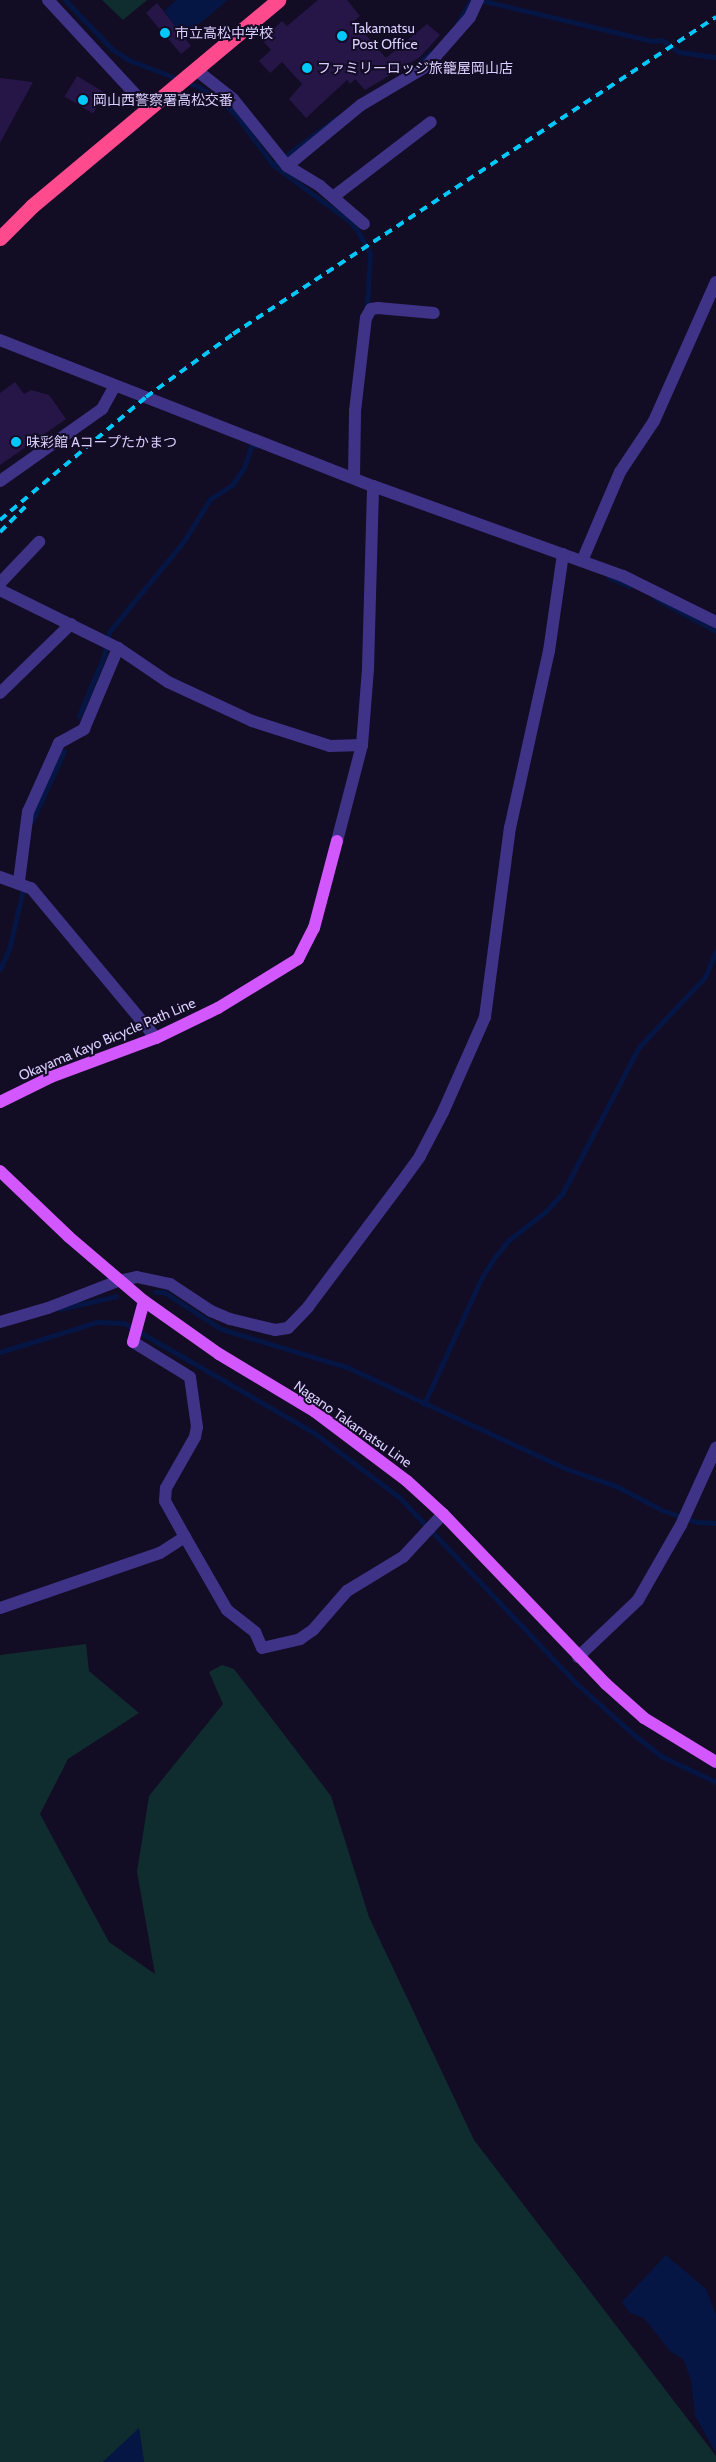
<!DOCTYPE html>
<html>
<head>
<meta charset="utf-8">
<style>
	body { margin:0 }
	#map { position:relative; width:716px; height:2462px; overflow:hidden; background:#130c25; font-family:Cabin,"Noto Sans JP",sans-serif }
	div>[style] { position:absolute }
	.green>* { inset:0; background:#0f2d2f }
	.water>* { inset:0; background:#051645 }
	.stream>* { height:5px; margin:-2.5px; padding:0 2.5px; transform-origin:2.5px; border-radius:2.5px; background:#051645 }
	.building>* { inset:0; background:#261648; transform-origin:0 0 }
	.minor>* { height:12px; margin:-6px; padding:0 6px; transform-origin:6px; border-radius:6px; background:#3f3388 }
	.major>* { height:12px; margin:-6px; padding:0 6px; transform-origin:6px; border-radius:6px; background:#d257ff }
	.highway>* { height:15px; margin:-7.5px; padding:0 7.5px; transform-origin:7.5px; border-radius:7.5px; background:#ff4b8e }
	.rail>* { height:4px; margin-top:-2px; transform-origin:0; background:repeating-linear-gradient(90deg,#00c8fb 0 8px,transparent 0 14px) }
	.dots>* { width:14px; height:14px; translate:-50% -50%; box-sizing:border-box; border:2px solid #130c25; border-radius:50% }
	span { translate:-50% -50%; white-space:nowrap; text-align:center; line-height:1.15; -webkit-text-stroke:4px #130c25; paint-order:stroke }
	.poi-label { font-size:14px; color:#dad0ff }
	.left { translate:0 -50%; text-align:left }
	.street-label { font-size:14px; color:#dad0ff }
</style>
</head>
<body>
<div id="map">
	<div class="green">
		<div style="clip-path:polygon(102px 0,147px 0,123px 20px)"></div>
		<div style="clip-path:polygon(86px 1644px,89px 1671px,139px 1713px,68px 1759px,40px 1814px,109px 1942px,155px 1974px,137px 1872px,149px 1796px,223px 1704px,209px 1672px,222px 1665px,234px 1669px,331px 1796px,369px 1917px,474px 2140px,716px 2456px,716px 2462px,144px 2462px,139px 2429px,103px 2462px,0 2462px,0 1655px)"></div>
	</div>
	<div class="water">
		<div style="clip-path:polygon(176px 0,228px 0,184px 37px,164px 11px)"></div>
		<div style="clip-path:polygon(666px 2255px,706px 2289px,716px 2315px,716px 2453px,695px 2416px,691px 2380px,683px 2359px,670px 2351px,644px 2318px,630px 2313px,622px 2302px)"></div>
		<div style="clip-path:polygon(139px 2428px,144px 2462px,103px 2462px)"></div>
	</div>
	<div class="stream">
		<div style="left:65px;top:0;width:68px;rotate:46.2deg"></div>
		<div style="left:112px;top:49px;width:20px;rotate:33deg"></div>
		<div style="left:129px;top:60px;width:75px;rotate:21.1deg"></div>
		<div style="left:199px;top:87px;width:26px;rotate:32deg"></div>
		<div style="left:221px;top:101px;width:21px;rotate:43deg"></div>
		<div style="left:236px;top:115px;width:62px;rotate:53.5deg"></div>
		<div style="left:273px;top:165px;width:81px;rotate:-36.4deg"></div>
		<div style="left:480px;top:0;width:177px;rotate:13.4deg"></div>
		<div style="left:652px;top:41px;width:10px;rotate:-6deg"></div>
		<div style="left:662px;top:40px;width:21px;rotate:35deg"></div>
		<div style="left:679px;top:52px;width:37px;rotate:8deg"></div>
		<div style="left:458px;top:23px;width:26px;rotate:-61deg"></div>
		<div style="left:416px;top:66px;width:19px;rotate:-43deg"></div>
		<div style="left:273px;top:165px;width:97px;rotate:36.2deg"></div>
		<div style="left:351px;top:222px;width:14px;rotate:54deg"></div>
		<div style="left:359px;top:233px;width:24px;rotate:62deg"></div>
		<div style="left:370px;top:254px;width:50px;rotate:93.4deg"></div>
		<div style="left:609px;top:577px;width:22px;rotate:24deg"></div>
		<div style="left:655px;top:598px;width:69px;rotate:28.4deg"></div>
		<div style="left:79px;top:716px;width:65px;rotate:-67.4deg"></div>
		<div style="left:104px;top:656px;width:25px;rotate:-78deg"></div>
		<div style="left:109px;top:632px;width:118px;rotate:-50.5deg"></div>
		<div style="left:184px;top:541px;width:49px;rotate:-58.2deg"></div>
		<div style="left:210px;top:499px;width:26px;rotate:-32deg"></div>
		<div style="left:232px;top:485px;width:21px;rotate:-55deg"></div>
		<div style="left:244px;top:468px;width:25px;rotate:-72deg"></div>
		<div style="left:252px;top:444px;width:5px;rotate:22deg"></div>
		<div style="left:32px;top:821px;width:77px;rotate:-65.4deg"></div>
		<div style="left:0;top:969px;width:22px;rotate:-66deg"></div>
		<div style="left:9px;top:949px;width:65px;rotate:-76.6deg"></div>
		<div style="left:155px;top:1292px;width:9px"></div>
		<div style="left:164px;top:1292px;width:68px;rotate:33deg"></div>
		<div style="left:221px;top:1329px;width:134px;rotate:16.9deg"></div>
		<div style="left:349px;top:1368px;width:240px;rotate:24.9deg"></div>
		<div style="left:567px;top:1469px;width:52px;rotate:19.1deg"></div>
		<div style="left:616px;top:1486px;width:52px;rotate:27.6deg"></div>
		<div style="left:662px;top:1510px;width:37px;rotate:19deg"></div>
		<div style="left:697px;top:1522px;width:19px;rotate:3deg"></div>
		<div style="left:60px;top:1309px;width:58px;rotate:-12.8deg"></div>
		<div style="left:0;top:1352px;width:102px;rotate:-17.2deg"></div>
		<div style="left:97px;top:1322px;width:27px;rotate:2deg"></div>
		<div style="left:124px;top:1323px;width:218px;rotate:30deg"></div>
		<div style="left:313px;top:1432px;width:108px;rotate:37.1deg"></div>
		<div style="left:399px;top:1497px;width:257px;rotate:46.4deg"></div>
		<div style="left:576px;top:1683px;width:76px;rotate:41.8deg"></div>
		<div style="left:633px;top:1734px;width:36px;rotate:38deg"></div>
		<div style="left:661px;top:1756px;width:61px;rotate:25.3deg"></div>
		<div style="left:424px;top:1404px;width:137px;rotate:-65.5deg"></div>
		<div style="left:481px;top:1279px;width:26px;rotate:-58deg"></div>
		<div style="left:495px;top:1257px;width:22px;rotate:-51deg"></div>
		<div style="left:509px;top:1240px;width:46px;rotate:-37.9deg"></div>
		<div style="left:545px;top:1212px;width:25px;rotate:-47deg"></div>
		<div style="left:562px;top:1194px;width:166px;rotate:-62.4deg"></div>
		<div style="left:639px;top:1047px;width:96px;rotate:-46.7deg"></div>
		<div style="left:705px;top:977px;width:28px;rotate:-67deg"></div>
	</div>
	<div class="building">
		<div style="clip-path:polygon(318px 0,347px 0,360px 16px,354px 21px,386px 58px,427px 24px,440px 35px,420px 57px,365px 90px,355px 79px,350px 84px,347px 80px,306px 118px,289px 99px,302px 84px,282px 62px,270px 73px,259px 61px,271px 50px,262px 40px,282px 21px,287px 26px)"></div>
		<div style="clip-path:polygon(157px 3px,191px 46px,181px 54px,146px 13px)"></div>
		<div style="left:77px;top:76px;width:33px;height:24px;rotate:31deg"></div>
		<div style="clip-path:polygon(0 78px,33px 82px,0 143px)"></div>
		<div style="clip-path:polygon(15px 382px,24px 394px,31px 390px,49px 395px,66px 419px,0 465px,0 393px)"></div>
	</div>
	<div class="minor">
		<div style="left:48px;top:0;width:147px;rotate:47.2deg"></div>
		<div style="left:195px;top:69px;width:48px;rotate:38.3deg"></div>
		<div style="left:233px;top:99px;width:86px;rotate:51.1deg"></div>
		<div style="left:287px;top:166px;width:96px;rotate:-39.5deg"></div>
		<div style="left:361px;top:105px;width:77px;rotate:-30.6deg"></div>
		<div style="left:427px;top:66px;width:65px;rotate:-48.7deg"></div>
		<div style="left:470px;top:17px;width:19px;rotate:-65deg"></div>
		<div style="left:287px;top:166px;width:39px;rotate:31deg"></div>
		<div style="left:320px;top:186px;width:58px;rotate:40.8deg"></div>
		<div style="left:333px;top:197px;width:123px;rotate:-37.4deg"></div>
		<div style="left:0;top:340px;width:401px;rotate:21.4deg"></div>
		<div style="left:373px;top:486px;width:266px;rotate:19.8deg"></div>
		<div style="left:623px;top:576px;width:104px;rotate:26.3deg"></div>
		<div style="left:354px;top:478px;width:67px;rotate:-89.1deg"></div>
		<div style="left:355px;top:411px;width:94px;rotate:-83.3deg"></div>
		<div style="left:366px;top:318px;width:10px;rotate:-61deg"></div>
		<div style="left:371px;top:309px;width:7px;rotate:-8deg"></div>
		<div style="left:378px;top:308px;width:56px;rotate:5.1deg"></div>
		<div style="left:0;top:481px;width:125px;rotate:-35.2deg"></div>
		<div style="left:102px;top:409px;width:25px;rotate:-61deg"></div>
		<div style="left:582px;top:561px;width:97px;rotate:-66.9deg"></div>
		<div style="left:620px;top:472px;width:61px;rotate:-56.3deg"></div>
		<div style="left:654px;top:421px;width:152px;rotate:-66deg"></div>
		<div style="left:0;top:583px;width:57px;rotate:-46.4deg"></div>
		<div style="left:0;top:590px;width:131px;rotate:26.2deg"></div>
		<div style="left:118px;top:648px;width:60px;rotate:34.2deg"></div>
		<div style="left:168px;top:682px;width:93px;rotate:24.9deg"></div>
		<div style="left:252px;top:721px;width:82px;rotate:17.8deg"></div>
		<div style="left:330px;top:746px;width:32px;rotate:-2deg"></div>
		<div style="left:0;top:693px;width:99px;rotate:-44.2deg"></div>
		<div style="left:337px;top:841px;width:99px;rotate:-75.4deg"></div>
		<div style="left:362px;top:745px;width:77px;rotate:-85.5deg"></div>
		<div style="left:368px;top:668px;width:182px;rotate:-88.4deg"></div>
		<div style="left:0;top:877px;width:33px;rotate:20deg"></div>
		<div style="left:31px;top:888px;width:195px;rotate:50.2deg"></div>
		<div style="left:19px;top:881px;width:70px;rotate:-82.6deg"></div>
		<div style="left:28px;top:812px;width:76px;rotate:-65.8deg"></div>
		<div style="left:59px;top:743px;width:29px;rotate:-29deg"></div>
		<div style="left:84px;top:729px;width:88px;rotate:-67.2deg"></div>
		<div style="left:0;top:1322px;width:50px;rotate:-16.3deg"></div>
		<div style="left:48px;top:1308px;width:75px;rotate:-21.1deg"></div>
		<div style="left:118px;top:1281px;width:19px;rotate:-12deg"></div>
		<div style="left:137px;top:1277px;width:34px;rotate:12deg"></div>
		<div style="left:170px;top:1284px;width:49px;rotate:33.4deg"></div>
		<div style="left:211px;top:1311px;width:21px;rotate:23deg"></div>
		<div style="left:230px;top:1319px;width:46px;rotate:13.7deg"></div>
		<div style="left:275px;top:1330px;width:13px;rotate:-9deg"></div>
		<div style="left:288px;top:1328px;width:29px;rotate:-46deg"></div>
		<div style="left:308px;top:1307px;width:154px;rotate:-53.2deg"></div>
		<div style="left:400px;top:1184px;width:34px;rotate:-54deg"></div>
		<div style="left:420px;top:1156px;width:50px;rotate:-62.4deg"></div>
		<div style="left:443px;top:1112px;width:104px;rotate:-66.1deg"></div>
		<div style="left:485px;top:1017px;width:191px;rotate:-82.5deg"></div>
		<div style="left:510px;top:828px;width:181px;rotate:-77.6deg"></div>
		<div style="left:549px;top:651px;width:98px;rotate:-81.8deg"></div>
		<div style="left:185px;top:1537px;width:84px;rotate:60.1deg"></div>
		<div style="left:227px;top:1610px;width:36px;rotate:38deg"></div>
		<div style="left:255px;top:1632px;width:17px;rotate:66deg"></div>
		<div style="left:262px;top:1648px;width:39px;rotate:-13deg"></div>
		<div style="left:300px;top:1639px;width:16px;rotate:-35deg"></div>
		<div style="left:313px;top:1630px;width:52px;rotate:-48.9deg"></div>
		<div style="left:347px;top:1591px;width:66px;rotate:-31.3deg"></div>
		<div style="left:403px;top:1557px;width:59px;rotate:-47.1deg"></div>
		<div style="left:0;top:1608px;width:169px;rotate:-19deg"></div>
		<div style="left:160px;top:1553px;width:30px;rotate:-33deg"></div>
		<div style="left:185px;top:1537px;width:41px;rotate:-119.1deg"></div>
		<div style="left:165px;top:1501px;width:13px;rotate:-86deg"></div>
		<div style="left:166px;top:1488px;width:59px;rotate:-60.4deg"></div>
		<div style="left:195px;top:1437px;width:10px;rotate:-79deg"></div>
		<div style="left:197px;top:1427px;width:50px;rotate:-98deg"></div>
		<div style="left:190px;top:1377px;width:67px;rotate:-148.4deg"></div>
		<div style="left:578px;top:1657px;width:83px;rotate:-43.5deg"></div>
		<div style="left:638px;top:1600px;width:86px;rotate:-60.2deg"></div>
		<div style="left:681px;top:1525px;width:85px;rotate:-65.6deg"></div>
	</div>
	<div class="major">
		<div style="left:0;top:1102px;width:57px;rotate:-26.1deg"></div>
		<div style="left:51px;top:1077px;width:112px;rotate:-20.4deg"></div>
		<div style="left:156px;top:1038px;width:69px;rotate:-25.8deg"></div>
		<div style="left:218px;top:1008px;width:94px;rotate:-31.5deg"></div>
		<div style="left:298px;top:959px;width:35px;rotate:-63deg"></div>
		<div style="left:314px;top:928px;width:90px;rotate:-75.2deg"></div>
		<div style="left:0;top:1171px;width:95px;rotate:43.7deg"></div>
		<div style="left:69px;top:1237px;width:99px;rotate:40.5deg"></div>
		<div style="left:144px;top:1301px;width:92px;rotate:35.2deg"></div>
		<div style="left:219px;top:1354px;width:111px;rotate:31deg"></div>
		<div style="left:314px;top:1411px;width:116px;rotate:37deg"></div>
		<div style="left:407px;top:1481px;width:49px;rotate:42.5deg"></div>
		<div style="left:443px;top:1514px;width:236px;rotate:46.2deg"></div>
		<div style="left:606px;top:1684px;width:51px;rotate:41.8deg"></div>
		<div style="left:644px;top:1718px;width:84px;rotate:31.4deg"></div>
		<div style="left:133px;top:1342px;width:42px;rotate:-75deg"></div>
	</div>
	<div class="highway">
		<div style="left:0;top:238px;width:45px;rotate:-45deg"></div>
		<div style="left:32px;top:206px;width:321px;rotate:-39.9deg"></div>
	</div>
	<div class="rail">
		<div style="left:0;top:520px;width:191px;rotate:-40.1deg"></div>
		<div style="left:146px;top:397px;width:107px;rotate:-35.9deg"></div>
		<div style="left:233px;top:334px;width:578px;rotate:-33.28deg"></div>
		<div style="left:0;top:532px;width:37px;rotate:-45deg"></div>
	</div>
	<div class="dots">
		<div style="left:165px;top:33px;background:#00c8fb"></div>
		<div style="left:342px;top:36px;background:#00c8fb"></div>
		<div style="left:307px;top:68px;background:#00c8fb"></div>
		<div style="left:83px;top:100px;background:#00c8fb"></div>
		<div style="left:16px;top:442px;background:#00c8fb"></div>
	</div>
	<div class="poi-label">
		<span class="left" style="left:352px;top:36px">Takamatsu<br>Post Office</span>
		<span class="left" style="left:175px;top:33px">市立高松中学校</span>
		<span class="left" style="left:317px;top:68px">ファミリーロッジ旅籠屋岡山店</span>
		<span class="left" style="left:93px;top:100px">岡山西警察署高松交番</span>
		<span class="left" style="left:26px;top:442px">味彩館 Aコープたかまつ</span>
	</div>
	<div class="street-label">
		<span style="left:107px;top:1039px;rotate:-23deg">Okayama Kayo Bicycle Path Line</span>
		<span style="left:353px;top:1424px;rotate:35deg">Nagano Takamatsu Line</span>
	</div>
</div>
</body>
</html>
